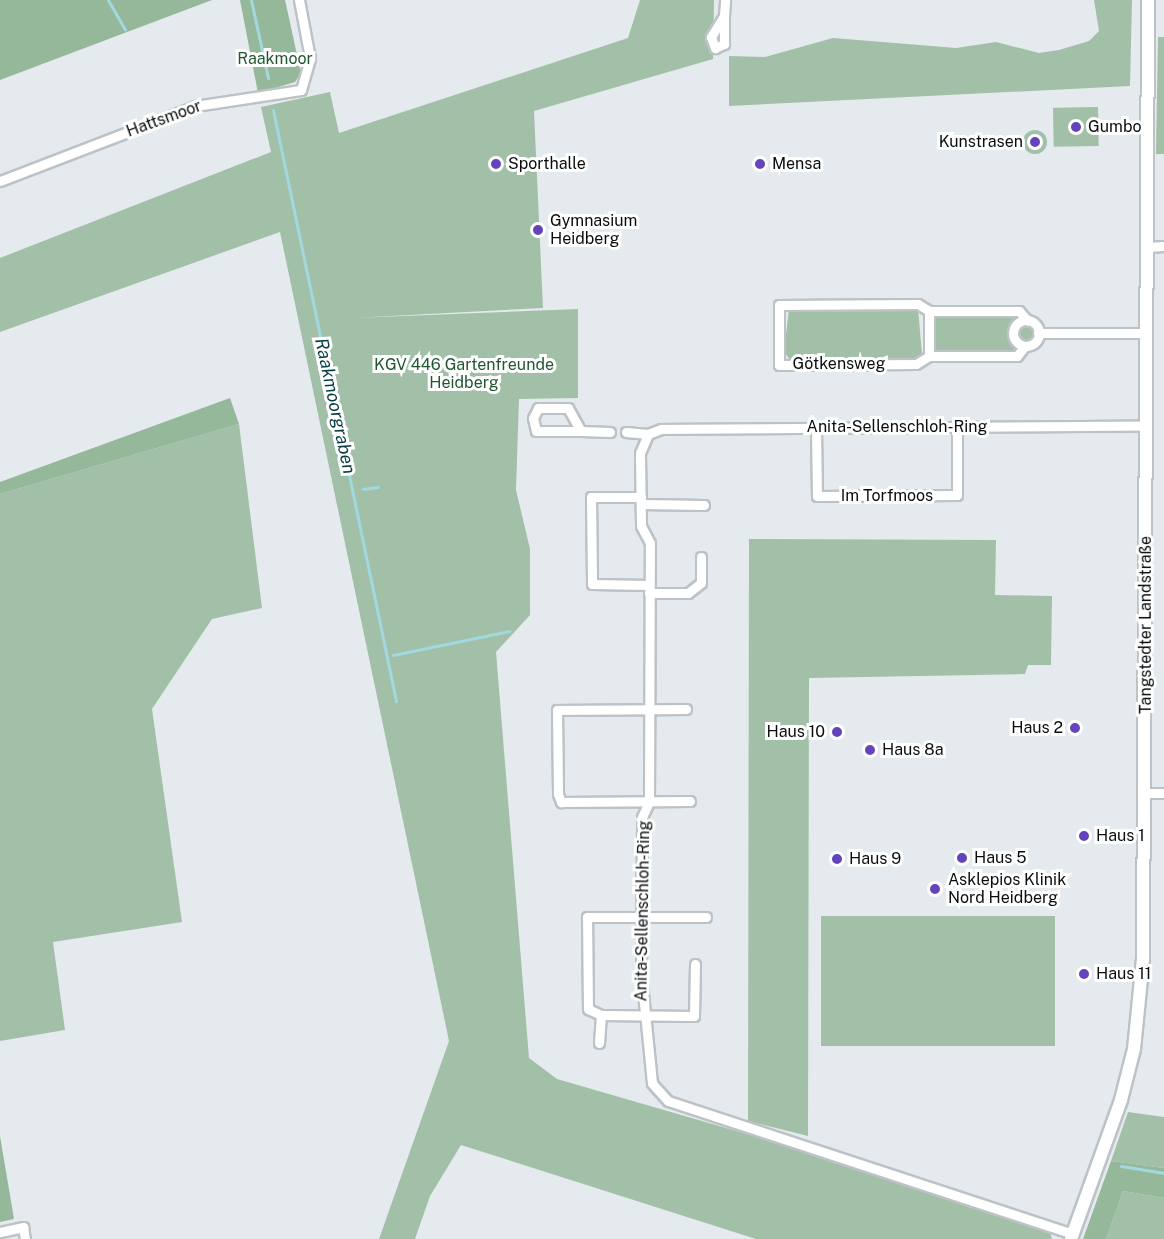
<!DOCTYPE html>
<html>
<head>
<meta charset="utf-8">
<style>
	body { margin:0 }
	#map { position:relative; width:1164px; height:1239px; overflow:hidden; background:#e5eaee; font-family:"Public Sans",sans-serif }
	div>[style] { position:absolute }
	.green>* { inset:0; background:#a1c0a7; transform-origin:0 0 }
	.round { border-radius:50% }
	.forest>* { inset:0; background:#95b89b }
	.stream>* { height:3px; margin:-1.5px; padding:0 1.5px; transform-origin:1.5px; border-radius:1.5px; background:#a2d8df }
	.roads { filter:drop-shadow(2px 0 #bdc2c6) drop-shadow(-2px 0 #bdc2c6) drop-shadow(0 2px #bdc2c6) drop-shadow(0 -2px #bdc2c6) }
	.street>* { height:9px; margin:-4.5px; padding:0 4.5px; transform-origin:4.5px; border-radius:4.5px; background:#fff }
	.street>.ring { margin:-4.5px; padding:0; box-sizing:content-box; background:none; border:9px solid #fff; border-radius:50% }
	.secondary>* { height:12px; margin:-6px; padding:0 6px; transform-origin:6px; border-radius:6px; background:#fff }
	.dots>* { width:16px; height:16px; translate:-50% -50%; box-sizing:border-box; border:3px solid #fff; border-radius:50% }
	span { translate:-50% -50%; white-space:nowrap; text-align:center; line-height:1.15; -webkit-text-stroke:6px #fff; paint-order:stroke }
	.park-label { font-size:16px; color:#215730 }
	.street-label { font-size:16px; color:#0a0c0d }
	.poi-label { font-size:16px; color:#0a0c0d }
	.left { translate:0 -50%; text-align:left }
	.right { translate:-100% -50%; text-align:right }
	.water-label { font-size:18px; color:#073c41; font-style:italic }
</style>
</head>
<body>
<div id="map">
	<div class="green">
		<div style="clip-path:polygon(640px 0,714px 0,713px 59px,534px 111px,543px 308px,352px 318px,578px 309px,578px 398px,519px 399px,516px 490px,530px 549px,530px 615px,496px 652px,529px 1058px,557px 1079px,836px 1160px,1050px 1232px,1052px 1239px,756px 1239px,461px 1145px,430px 1196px,415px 1239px,379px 1239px,449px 1041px,280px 232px,0 332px,0 258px,271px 152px,261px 107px,330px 92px,339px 133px,628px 38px)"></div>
		<div style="clip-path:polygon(1094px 0,1132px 0,1130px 86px,729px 106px,729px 56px,765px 57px,833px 38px,956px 48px,996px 42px,1039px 53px,1059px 50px,1089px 41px,1099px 31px)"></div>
		<div style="clip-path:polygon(1158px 37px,1164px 37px,1164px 154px,1156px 154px)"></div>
		<div style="left:1098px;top:107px;width:39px;height:45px;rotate:89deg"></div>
		<div class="round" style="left:1023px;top:130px;width:24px;height:24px"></div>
		<div style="clip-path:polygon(918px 308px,922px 355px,916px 360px,791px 361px,784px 352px,789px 309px)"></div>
		<div style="clip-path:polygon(1018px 314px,1023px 319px,1012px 331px,1023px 347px,1017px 352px,931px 353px,931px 315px)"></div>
		<div class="round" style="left:1014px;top:322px;width:22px;height:22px"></div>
		<div style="clip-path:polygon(239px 424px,262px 608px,212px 619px,152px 709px,182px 922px,53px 942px,65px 1030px,0 1041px,0 494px)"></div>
		<div style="clip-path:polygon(749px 539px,996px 540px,995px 595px,1052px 596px,1051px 665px,1028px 665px,1025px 674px,809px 678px,808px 1136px,748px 1121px)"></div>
		<div style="left:821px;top:916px;width:234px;height:130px"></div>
		<div style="clip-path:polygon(1128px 1112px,1164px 1117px,1164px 1168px,1111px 1161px)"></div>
		<div style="clip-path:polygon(1123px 1191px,1164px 1198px,1164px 1239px,1106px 1239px)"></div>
	</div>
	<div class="forest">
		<div style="clip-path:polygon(0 0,212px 0,0 80px)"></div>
		<div style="clip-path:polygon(240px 0,285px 0,301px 73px,295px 82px,258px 93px)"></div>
		<div style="clip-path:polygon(230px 398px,239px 424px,0 494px,0 482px)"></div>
		<div style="clip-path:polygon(0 1136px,14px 1219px,0 1222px)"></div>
		<div style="clip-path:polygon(1111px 1161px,1164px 1168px,1164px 1198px,1123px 1191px,1106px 1239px,1083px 1239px)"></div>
	</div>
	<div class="stream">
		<div style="left:108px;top:0;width:34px;rotate:60deg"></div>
		<div style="left:251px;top:0;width:80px;rotate:77.7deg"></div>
		<div style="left:273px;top:110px;width:604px;rotate:78.24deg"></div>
		<div style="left:363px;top:489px;width:15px;rotate:-8deg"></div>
		<div style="left:393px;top:655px;width:119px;rotate:-11.6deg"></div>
		<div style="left:1121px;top:1166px;width:44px;rotate:9.2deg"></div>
	</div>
	<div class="roads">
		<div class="street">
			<div style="left:724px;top:16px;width:25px;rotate:122deg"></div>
			<div style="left:711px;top:37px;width:12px;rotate:70deg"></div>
			<div style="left:715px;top:48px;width:10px;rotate:-24deg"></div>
			<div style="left:724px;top:44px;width:28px;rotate:-90deg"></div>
			<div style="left:724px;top:16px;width:16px;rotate:-86deg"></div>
			<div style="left:0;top:181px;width:209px;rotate:-21deg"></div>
			<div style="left:195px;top:106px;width:107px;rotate:-8.6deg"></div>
			<div style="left:301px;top:90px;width:33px;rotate:-74deg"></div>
			<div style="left:310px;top:58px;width:59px;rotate:-100.7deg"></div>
			<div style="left:1146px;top:247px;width:18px;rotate:-3deg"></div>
			<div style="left:929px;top:311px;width:45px;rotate:90deg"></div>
			<div class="ring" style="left:1013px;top:320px;width:17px;height:17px"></div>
			<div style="left:1038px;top:333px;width:108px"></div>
			<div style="left:1025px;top:346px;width:13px;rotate:129deg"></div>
			<div style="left:1017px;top:356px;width:88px;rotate:180deg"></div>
			<div style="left:929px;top:356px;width:15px;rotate:148deg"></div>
			<div style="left:916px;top:364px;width:137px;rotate:179.6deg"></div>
			<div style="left:779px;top:365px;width:60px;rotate:-90deg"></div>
			<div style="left:779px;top:305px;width:139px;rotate:-0.4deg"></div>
			<div style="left:918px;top:304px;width:13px;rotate:32deg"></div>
			<div style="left:929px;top:311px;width:90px"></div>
			<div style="left:1019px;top:311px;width:13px;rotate:48deg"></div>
			<div style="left:816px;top:427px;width:69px;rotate:89.2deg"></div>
			<div style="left:817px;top:496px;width:140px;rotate:-0.4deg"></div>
			<div style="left:957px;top:495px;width:69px;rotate:-90deg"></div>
			<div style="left:581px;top:431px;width:45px;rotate:180deg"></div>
			<div style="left:536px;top:431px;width:13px;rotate:-103deg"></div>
			<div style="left:533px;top:418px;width:11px;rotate:-63deg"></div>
			<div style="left:538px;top:408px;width:30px"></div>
			<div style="left:568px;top:408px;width:26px;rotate:61deg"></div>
			<div style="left:581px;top:431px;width:29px;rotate:2deg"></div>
			<div style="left:626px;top:432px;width:22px;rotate:5deg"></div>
			<div style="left:641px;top:497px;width:50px;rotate:180deg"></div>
			<div style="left:591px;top:497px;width:87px;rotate:89.3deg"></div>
			<div style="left:592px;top:584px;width:57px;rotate:1deg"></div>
			<div style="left:641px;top:504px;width:63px;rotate:0.9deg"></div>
			<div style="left:649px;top:593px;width:39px"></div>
			<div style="left:688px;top:593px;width:16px;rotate:-38deg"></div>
			<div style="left:701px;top:583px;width:26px;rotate:-90deg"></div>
			<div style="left:686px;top:709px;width:129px;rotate:179.6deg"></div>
			<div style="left:557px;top:710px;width:84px;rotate:89.3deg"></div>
			<div style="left:558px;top:794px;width:9px;rotate:69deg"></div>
			<div style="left:561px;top:802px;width:129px;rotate:-0.4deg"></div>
			<div style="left:1146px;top:793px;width:18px"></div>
			<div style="left:695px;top:964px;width:52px;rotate:91.1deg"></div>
			<div style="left:694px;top:1016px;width:93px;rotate:-179.4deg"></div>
			<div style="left:601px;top:1015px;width:14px;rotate:-155deg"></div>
			<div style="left:588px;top:1009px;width:92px;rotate:-90.6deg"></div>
			<div style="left:587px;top:917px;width:119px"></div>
			<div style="left:599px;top:1043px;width:28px;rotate:-86deg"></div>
			<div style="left:0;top:1232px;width:24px;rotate:-12deg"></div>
			<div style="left:23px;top:1227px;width:12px;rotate:81deg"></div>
			<div style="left:1073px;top:1234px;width:426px;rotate:-161.8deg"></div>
			<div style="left:668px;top:1101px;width:24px;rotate:-132deg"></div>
			<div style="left:652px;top:1083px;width:112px;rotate:-95.7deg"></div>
			<div style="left:641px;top:972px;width:155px;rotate:-89.6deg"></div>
			<div style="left:642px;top:817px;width:17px;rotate:-65deg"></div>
			<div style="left:649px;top:802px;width:259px;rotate:-89.8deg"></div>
			<div style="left:650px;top:543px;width:19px;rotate:-118deg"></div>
			<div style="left:641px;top:526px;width:73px;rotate:-90.8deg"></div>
			<div style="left:640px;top:453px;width:21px;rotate:-67deg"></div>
			<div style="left:648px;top:434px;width:14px;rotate:-21deg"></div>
			<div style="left:661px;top:429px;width:486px;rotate:-0.4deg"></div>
		</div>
		<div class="secondary">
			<div style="left:1071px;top:1239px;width:148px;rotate:-70.2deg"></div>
			<div style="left:1121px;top:1100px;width:53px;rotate:-75.7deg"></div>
			<div style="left:1134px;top:1049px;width:90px;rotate:-84.3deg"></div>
			<div style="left:1143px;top:959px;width:959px;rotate:-89.7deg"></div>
		</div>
	</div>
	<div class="dots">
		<div style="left:1076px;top:127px;background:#6344bc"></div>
		<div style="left:1035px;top:142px;background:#6344bc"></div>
		<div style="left:496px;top:164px;background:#6344bc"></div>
		<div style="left:760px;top:164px;background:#6344bc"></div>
		<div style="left:538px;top:230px;background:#6344bc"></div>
		<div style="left:1075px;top:728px;background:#6344bc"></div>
		<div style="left:837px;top:732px;background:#6344bc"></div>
		<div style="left:870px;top:750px;background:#6344bc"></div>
		<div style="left:1084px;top:836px;background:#6344bc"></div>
		<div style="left:962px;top:858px;background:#6344bc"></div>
		<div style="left:837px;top:859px;background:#6344bc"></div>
		<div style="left:935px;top:889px;background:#6344bc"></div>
		<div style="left:1084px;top:974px;background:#6344bc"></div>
	</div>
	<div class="park-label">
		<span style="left:275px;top:59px">Raakmoor</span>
		<span style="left:464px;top:374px">KGV 446 Gartenfreunde<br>Heidberg</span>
	</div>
	<div class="street-label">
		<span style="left:164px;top:119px;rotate:-20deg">Hattsmoor</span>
		<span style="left:839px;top:364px">Götkensweg</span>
		<span style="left:897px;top:427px">Anita-Sellenschloh-Ring</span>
		<span style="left:887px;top:496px">Im Torfmoos</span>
		<span style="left:1146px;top:625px;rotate:-90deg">Tangstedter Landstraße</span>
		<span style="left:643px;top:911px;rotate:-89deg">Anita-Sellenschloh-Ring</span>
	</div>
	<div class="poi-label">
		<span class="left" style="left:1088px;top:127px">Gumbo</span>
		<span class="right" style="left:1023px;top:142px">Kunstrasen</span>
		<span class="left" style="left:508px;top:164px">Sporthalle</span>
		<span class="left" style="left:772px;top:164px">Mensa</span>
		<span class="left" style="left:550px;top:230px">Gymnasium<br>Heidberg</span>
		<span class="right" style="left:1063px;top:728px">Haus 2</span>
		<span class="right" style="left:825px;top:732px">Haus 10</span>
		<span class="left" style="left:882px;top:750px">Haus 8a</span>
		<span class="left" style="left:1096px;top:836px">Haus 1</span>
		<span class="left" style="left:974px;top:858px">Haus 5</span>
		<span class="left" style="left:849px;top:859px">Haus 9</span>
		<span class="left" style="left:948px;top:889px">Asklepios Klinik<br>Nord Heidberg</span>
		<span class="left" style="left:1096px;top:974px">Haus 11</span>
	</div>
	<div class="water-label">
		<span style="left:335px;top:406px;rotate:78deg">Raakmoorgraben</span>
	</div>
</div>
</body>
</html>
